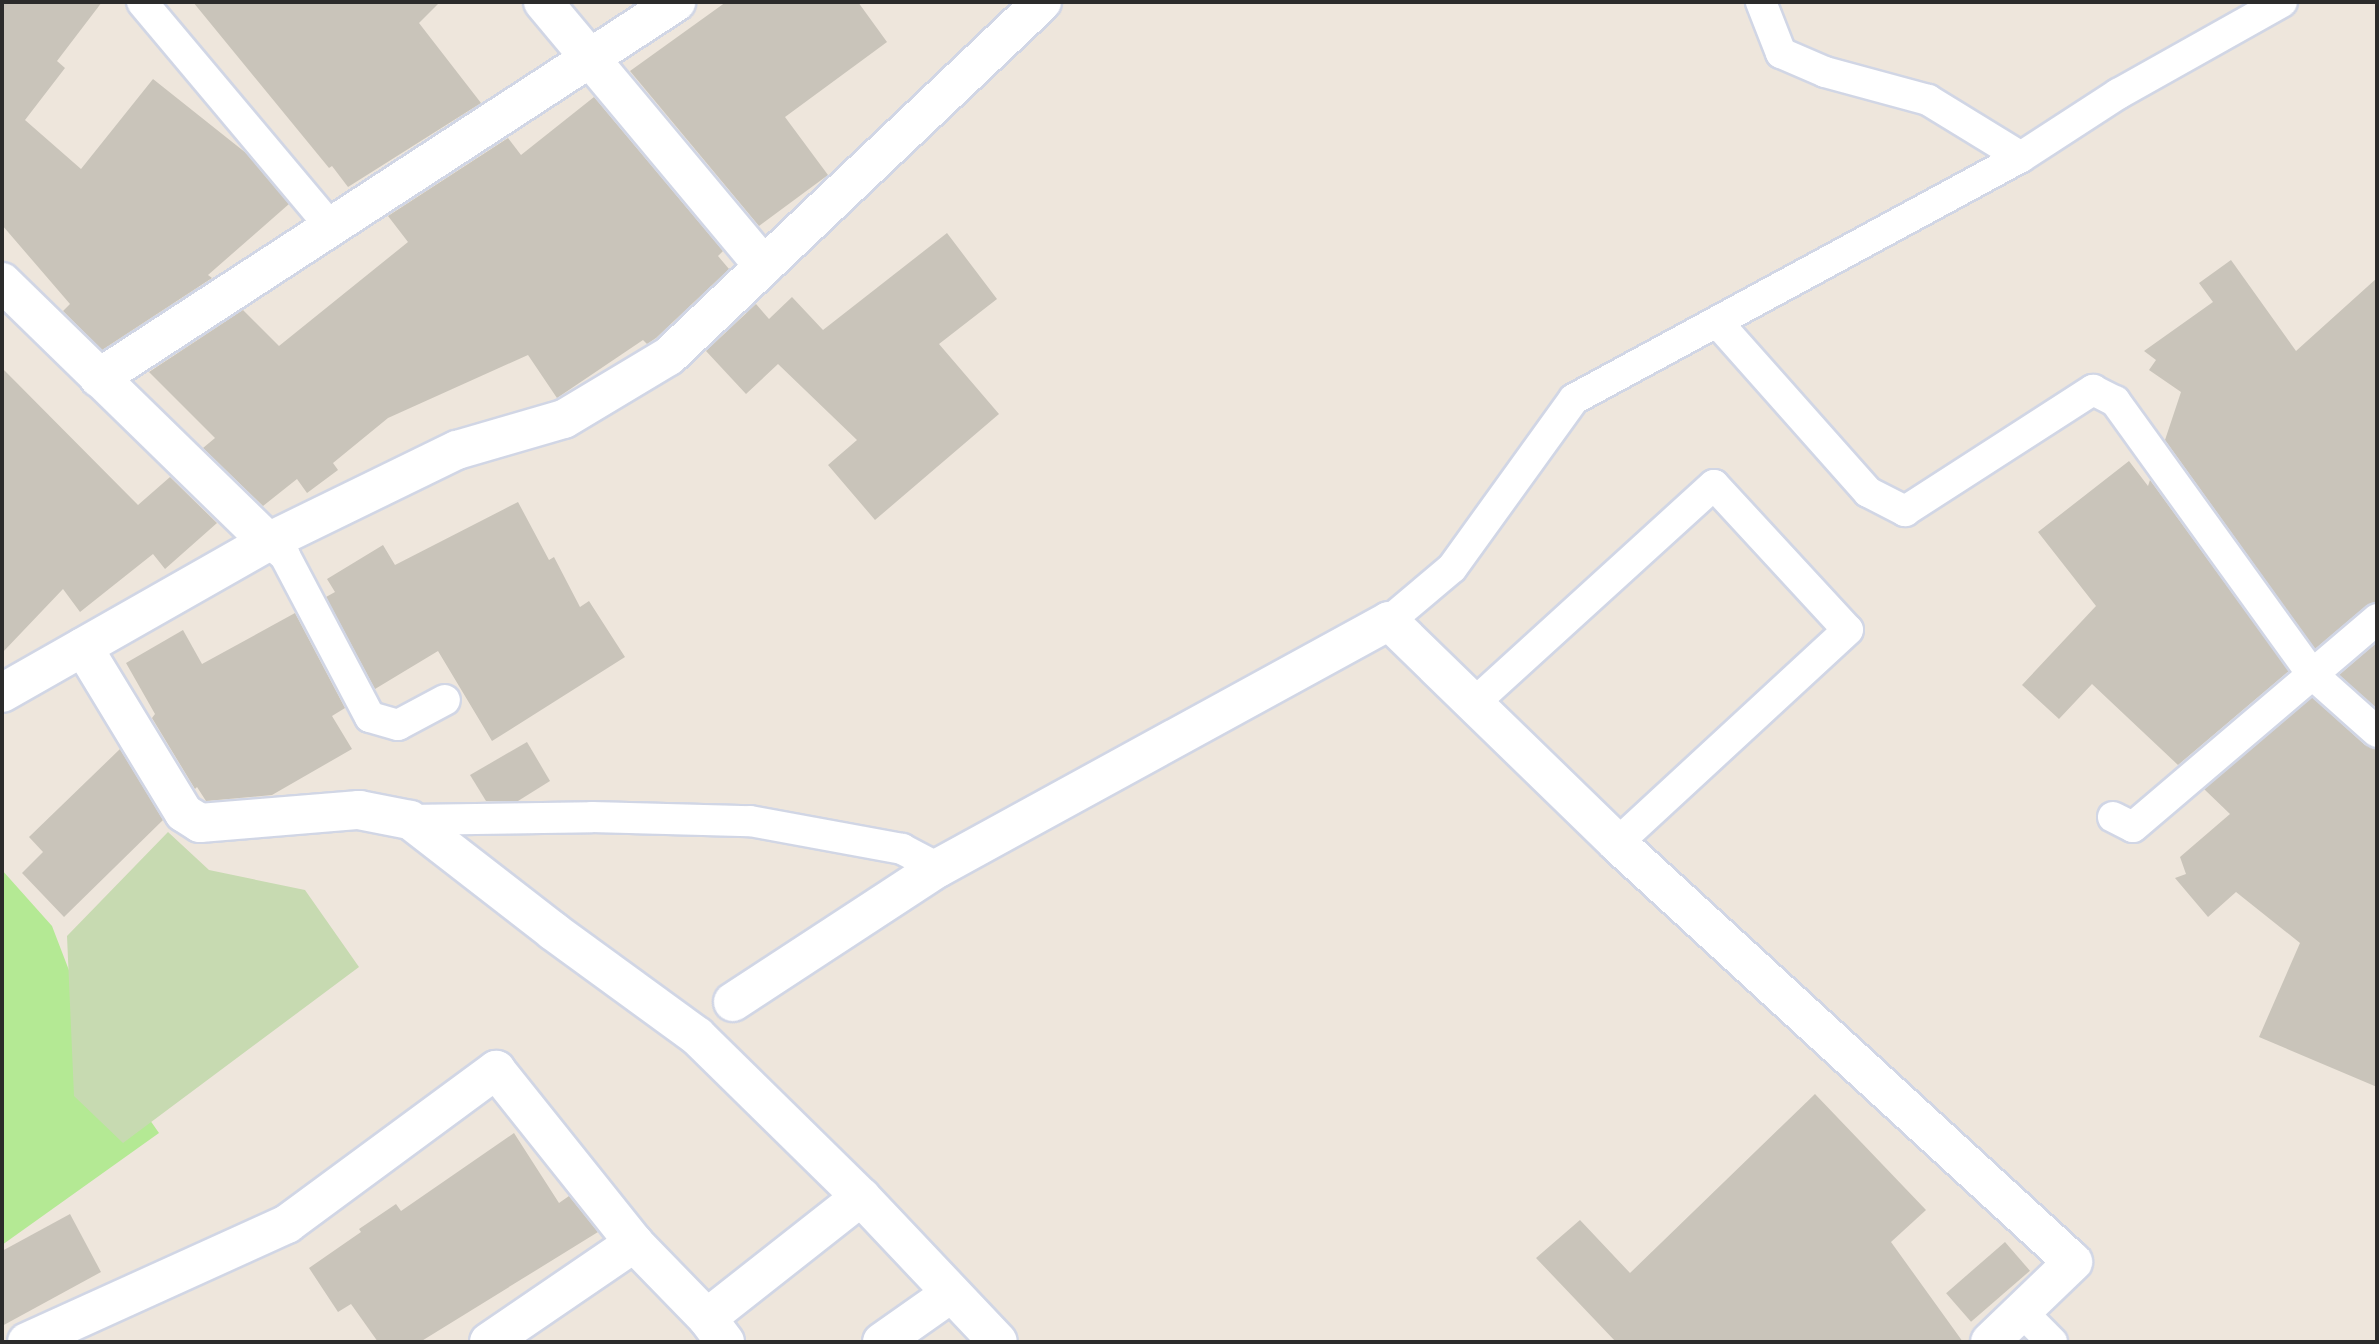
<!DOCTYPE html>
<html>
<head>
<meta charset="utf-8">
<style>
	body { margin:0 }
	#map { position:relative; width:2379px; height:1344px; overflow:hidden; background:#eee6dc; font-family:Montserrat,sans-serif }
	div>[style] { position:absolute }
	.green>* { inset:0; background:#b4e994 }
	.cemetery>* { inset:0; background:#c7dab1 }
	.building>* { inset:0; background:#c9c4ba; transform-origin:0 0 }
	.roads { filter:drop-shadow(2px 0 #d1d6e5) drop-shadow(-2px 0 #d1d6e5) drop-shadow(0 2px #d1d6e5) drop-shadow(0 -2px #d1d6e5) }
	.lane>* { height:30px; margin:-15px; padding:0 15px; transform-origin:15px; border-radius:15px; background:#fff }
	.street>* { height:38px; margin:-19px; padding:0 19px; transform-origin:19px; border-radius:19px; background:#fff }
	span { translate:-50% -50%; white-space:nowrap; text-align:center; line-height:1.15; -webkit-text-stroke:5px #fff; paint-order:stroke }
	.frame { position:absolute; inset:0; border:4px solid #2b2b2b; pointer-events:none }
</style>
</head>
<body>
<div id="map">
	<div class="green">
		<div style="clip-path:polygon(2px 870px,52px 926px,98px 1046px,159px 1133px,2px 1245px)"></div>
	</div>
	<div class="cemetery">
		<div style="clip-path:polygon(168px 832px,209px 870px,305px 890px,359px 967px,123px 1143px,74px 1096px,67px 936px)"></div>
	</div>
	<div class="building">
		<div style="clip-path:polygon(2px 2px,102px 2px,57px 61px,65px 68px,25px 120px,81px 169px,153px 79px,246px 153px,289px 204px,208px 275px,212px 278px,102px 350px,63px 311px,70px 304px,2px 225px)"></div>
		<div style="clip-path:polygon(193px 2px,440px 2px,419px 23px,481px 103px,348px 187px,332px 166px,329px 168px)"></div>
		<div style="clip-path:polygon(726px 2px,858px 2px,887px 42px,785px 117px,828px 175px,759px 226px,630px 71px)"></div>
		<div style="clip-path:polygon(594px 97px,723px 251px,718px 256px,729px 269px,656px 338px,647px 344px,643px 340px,557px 398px,528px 355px,388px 418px,333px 463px,338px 470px,307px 493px,297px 479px,263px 506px,203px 448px,215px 438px,149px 372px,243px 310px,279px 346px,408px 242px,388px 216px,508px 138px,521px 155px)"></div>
		<div style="clip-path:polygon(947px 233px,997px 299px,939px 344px,999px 414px,875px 520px,828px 465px,857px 440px,778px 364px,746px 394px,706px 351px,756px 304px,769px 319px,792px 297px,823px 330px)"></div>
		<div style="clip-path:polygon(2231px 260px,2296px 351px,2377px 278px,2377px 602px,2366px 606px,2315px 649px,2165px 440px,2181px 392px,2149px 370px,2156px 360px,2144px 351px,2213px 302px,2199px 283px)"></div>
		<div style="clip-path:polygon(2px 368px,138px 505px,170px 477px,217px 523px,165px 569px,153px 554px,80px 612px,63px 589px,2px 653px)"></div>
		<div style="clip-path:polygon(2129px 461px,2148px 486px,2150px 480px,2289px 671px,2178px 765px,2092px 684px,2059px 719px,2022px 685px,2096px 606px,2038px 532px)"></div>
		<div style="clip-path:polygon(518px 502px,549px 560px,554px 557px,580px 607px,589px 601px,625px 657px,492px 741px,438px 651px,375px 689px,326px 597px,335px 592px,327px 579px,383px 545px,395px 565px)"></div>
		<div style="clip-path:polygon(295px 613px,345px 708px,332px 716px,352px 749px,272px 795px,206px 801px,197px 787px,195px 789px,152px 718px,155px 714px,126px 663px,183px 630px,202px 664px)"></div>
		<div style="clip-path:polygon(2377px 642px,2377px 709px,2339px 675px)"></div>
		<div style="clip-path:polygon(2312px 697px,2365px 745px,2377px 749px,2377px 1087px,2259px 1037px,2300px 943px,2236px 892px,2208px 917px,2175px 878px,2186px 874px,2180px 857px,2230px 814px,2204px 789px)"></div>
		<div style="clip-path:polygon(527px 742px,550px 781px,518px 801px,486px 801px,470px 775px)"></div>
		<div style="clip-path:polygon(120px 749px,163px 820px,64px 917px,22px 873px,43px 852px,29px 837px)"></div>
		<div style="clip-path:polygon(1815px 1094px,1926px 1210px,1891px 1242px,1963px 1342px,1616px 1342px,1536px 1258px,1580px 1220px,1630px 1273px)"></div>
		<div style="clip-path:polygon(514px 1133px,559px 1203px,569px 1196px,598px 1232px,420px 1342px,378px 1342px,351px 1304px,338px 1312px,309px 1268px,361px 1232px,359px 1229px,396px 1204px,401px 1211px)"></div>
		<div style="clip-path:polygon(70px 1214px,101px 1272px,2px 1326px,2px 1251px)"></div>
		<div style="left:2005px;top:1242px;width:38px;height:78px;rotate:49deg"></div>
	</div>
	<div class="roads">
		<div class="lane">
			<div style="left:142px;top:2px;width:294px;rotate:50deg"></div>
			<div style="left:1761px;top:2px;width:55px;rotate:68.6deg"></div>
			<div style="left:1781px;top:53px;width:48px;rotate:23.4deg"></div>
			<div style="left:1825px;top:72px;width:107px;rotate:15.2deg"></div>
			<div style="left:1928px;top:100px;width:109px;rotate:31.5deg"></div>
			<div style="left:1718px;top:323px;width:226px;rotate:48.4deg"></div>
			<div style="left:1868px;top:492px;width:42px;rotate:27.2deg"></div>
			<div style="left:1905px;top:511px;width:224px;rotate:-32.8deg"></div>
			<div style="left:2093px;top:390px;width:25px;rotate:27deg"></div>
			<div style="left:2115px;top:401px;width:337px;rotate:54.2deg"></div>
			<div style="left:2312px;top:674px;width:87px;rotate:41.7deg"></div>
			<div style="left:268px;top:542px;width:22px;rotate:39deg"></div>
			<div style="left:285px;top:556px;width:182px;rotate:62.2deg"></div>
			<div style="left:370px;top:717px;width:29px;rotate:16deg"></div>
			<div style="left:398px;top:725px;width:53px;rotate:-28deg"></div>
			<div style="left:1389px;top:621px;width:82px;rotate:-40.1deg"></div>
			<div style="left:1452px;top:568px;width:208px;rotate:-54.2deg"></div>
			<div style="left:1574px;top:399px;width:508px;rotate:-28.43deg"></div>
			<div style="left:2021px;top:157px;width:116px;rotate:-33deg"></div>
			<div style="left:2118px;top:94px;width:188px;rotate:-29.3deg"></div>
			<div style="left:1472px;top:705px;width:327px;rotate:-42.3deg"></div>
			<div style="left:1714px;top:485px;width:197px;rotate:47.3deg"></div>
			<div style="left:1848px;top:630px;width:314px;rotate:137.3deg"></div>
			<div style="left:2113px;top:817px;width:22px;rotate:27deg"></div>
			<div style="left:2133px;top:827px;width:321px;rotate:-40.4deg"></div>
			<div style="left:410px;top:820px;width:182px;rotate:-0.9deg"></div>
			<div style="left:592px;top:817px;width:158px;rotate:1.5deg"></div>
			<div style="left:750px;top:821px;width:155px;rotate:10.4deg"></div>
			<div style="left:902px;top:849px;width:41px;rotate:27.8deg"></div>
			<div style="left:2023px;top:1313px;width:41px;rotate:45deg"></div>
		</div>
		<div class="street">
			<div style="left:543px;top:2px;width:344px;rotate:50.1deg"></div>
			<div style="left:2px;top:282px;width:372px;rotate:44.3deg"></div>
			<div style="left:99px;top:378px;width:689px;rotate:-33.09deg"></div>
			<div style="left:83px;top:647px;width:194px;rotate:58.7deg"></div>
			<div style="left:184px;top:813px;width:19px;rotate:32deg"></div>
			<div style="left:200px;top:823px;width:160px;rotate:-4.7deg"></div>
			<div style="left:359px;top:810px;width:52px;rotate:11.1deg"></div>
			<div style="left:410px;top:820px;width:181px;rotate:37.8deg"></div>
			<div style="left:553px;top:931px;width:178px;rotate:36.1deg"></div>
			<div style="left:697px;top:1036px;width:230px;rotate:44.5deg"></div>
			<div style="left:861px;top:1197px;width:199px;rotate:46.6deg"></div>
			<div style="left:2px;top:693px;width:306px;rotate:-29.6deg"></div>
			<div style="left:268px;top:542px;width:210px;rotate:-26deg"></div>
			<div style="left:457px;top:450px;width:111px;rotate:-16.2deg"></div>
			<div style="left:564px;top:419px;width:122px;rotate:-31deg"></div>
			<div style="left:669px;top:356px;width:514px;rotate:-43.5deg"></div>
			<div style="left:733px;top:1002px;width:245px;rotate:-33.2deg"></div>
			<div style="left:938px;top:868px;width:514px;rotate:-28.71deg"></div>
			<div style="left:1389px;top:621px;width:318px;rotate:44.2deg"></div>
			<div style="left:1617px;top:843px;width:619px;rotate:42.58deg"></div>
			<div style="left:2073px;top:1262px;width:115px;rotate:136.1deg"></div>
			<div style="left:707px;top:1318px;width:196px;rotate:-38.2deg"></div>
			<div style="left:27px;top:1342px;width:286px;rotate:-24.4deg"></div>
			<div style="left:287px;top:1224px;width:260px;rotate:-36.4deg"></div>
			<div style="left:496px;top:1070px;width:221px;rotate:51.4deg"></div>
			<div style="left:634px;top:1243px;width:105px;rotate:45.8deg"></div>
			<div style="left:707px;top:1318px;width:30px;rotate:53deg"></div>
			<div style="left:489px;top:1342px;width:176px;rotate:-34.3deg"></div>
			<div style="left:882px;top:1342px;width:83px;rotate:-35.2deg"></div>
		</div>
	</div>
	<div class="frame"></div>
</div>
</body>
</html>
